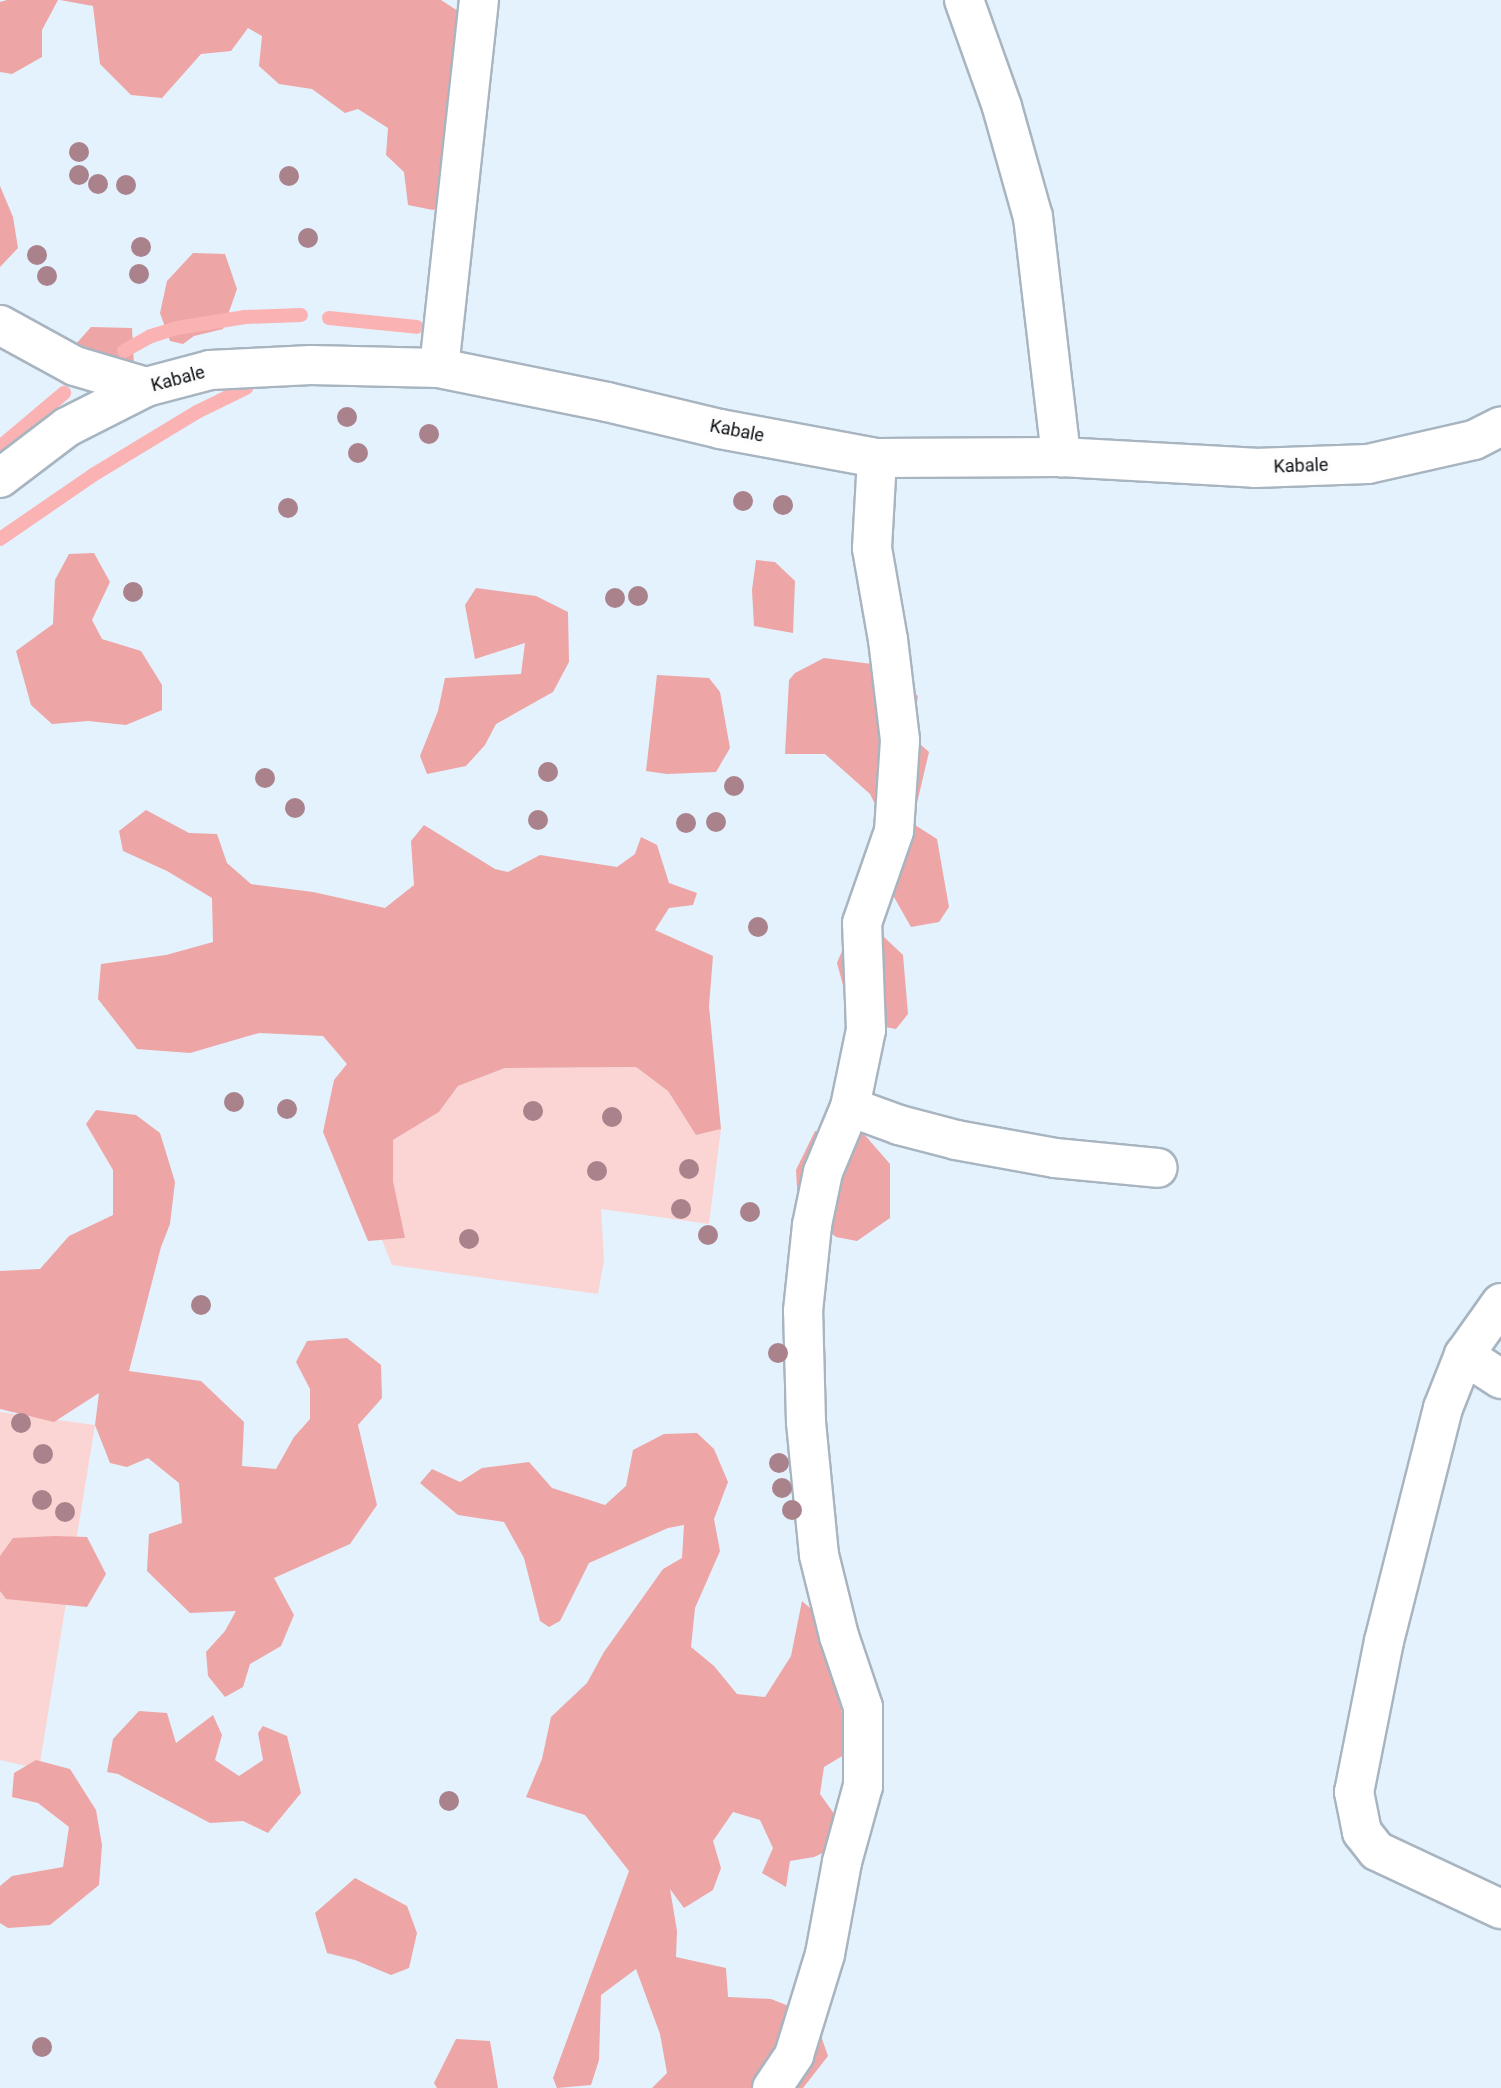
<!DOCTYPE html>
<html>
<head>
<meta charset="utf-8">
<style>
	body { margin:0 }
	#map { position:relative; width:1501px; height:2088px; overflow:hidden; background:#e4f2fe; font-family:Roboto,sans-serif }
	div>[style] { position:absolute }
	.green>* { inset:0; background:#fbd5d4 }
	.forest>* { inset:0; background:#eda5a5 }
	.stream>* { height:14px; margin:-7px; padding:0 7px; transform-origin:7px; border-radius:7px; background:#fbb2b2 }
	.roads { filter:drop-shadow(2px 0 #a8b5c0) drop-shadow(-2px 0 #a8b5c0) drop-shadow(0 2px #a8b5c0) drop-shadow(0 -2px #a8b5c0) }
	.minor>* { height:38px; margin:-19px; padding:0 19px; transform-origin:19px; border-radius:19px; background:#fff }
	.trees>* { width:20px; height:20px; margin:-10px; border-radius:50%; background:#aa828c }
	span { translate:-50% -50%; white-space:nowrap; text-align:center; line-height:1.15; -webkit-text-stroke:7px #fdfdfd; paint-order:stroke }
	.street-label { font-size:18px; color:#0b0f13 }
</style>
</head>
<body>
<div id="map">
	<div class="green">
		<div style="clip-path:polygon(636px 1067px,668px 1091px,696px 1135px,721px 1129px,709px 1224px,601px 1209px,604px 1260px,598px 1294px,392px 1265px,382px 1240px,404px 1238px,393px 1181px,393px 1140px,439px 1112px,458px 1086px,505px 1068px)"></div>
		<div style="clip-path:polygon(0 1412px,95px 1425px,39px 1769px,0 1760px)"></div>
	</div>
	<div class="forest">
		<div style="clip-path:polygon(7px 0,58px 0,42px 30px,42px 57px,12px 74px,0 72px,0 2px)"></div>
		<div style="clip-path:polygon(60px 0,441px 0,461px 13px,452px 202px,433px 210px,408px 205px,404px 172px,386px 155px,388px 128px,358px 109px,345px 113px,312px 89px,279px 84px,259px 66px,262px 36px,248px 28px,231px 51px,201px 54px,162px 98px,131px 95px,100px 64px,93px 6px)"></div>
		<div style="clip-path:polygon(0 186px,13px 217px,18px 248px,0 267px)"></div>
		<div style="clip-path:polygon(193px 253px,225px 254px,237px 289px,223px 329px,194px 336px,183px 344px,170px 341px,160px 313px,167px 281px)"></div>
		<div style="clip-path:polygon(91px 327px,132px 328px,134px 365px,100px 382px,76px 344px)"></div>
		<div style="clip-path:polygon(94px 553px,110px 582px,92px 620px,102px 639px,141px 651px,162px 685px,162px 710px,126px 725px,88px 721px,52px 724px,31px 705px,16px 651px,53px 624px,55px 580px,69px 554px)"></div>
		<div style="clip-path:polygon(756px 560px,775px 562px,795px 581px,793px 633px,754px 626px,752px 590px)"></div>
		<div style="clip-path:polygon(476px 588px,536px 596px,568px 612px,569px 662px,553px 692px,496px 724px,485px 745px,466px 766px,427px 774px,420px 756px,438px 711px,445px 678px,521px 674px,525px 643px,475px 659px,465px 605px)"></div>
		<div style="clip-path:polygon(824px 658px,880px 665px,918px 696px,911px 736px,929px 752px,917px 803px,909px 812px,915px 825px,937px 839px,949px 907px,939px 922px,911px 927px,874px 862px,877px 808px,870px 794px,825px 754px,785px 754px,789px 680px,795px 673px)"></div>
		<div style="clip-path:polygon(657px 675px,709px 678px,720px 692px,730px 748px,716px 772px,667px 774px,646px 771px)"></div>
		<div style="clip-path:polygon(146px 810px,189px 833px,217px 834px,227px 863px,251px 884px,313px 892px,385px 908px,414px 885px,411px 841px,424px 825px,495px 869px,508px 872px,540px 855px,617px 867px,635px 854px,641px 837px,657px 845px,669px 883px,697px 893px,693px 905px,669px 908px,655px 930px,713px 956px,709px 1006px,721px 1129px,696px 1135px,668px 1091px,636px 1067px,505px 1068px,458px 1086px,439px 1112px,393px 1140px,393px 1181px,405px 1238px,368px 1241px,323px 1132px,334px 1080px,347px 1064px,323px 1036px,259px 1033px,190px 1053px,137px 1049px,98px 999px,101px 964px,166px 955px,213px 942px,212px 898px,167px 871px,123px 851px,119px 831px)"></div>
		<div style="clip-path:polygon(849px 934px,884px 937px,903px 955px,908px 1014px,896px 1029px,880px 1026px,848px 1004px,837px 963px)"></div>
		<div style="clip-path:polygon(96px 1110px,136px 1115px,160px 1133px,175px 1182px,170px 1224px,161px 1247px,129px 1371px,201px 1381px,244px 1422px,242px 1466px,276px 1469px,294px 1437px,310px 1419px,310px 1389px,296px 1362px,307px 1341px,347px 1338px,381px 1365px,382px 1398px,358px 1425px,377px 1505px,350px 1544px,274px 1578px,294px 1615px,281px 1646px,250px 1664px,243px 1687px,225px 1697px,208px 1676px,206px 1652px,225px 1631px,236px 1611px,190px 1613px,147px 1571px,149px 1534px,182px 1523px,179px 1483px,148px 1458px,127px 1467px,110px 1463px,95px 1425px,99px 1393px,54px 1422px,0 1409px,0 1271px,40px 1269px,69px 1236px,113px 1215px,113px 1170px,86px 1124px)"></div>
		<div style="clip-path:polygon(815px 1131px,863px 1133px,890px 1164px,890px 1218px,857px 1241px,836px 1237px,798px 1205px,796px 1170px)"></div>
		<div style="clip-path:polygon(697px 1433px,714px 1449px,728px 1482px,714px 1519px,720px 1551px,695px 1608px,691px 1647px,714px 1666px,737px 1694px,765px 1697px,791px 1656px,802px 1601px,825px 1621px,849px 1752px,824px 1767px,820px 1794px,835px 1815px,836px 1847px,814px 1857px,790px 1861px,786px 1887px,762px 1873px,773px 1848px,760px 1820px,733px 1812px,713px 1841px,721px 1868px,713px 1890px,684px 1908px,670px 1889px,677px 1931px,676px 1957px,726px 1968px,728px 1997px,771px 1999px,814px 2016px,828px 2056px,803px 2088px,652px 2088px,667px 2073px,660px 2034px,636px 1969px,601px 1995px,599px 2060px,591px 2085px,557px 2088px,553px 2078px,629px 1871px,585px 1815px,526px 1797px,542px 1759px,551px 1717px,587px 1683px,604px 1652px,663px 1569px,682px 1558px,684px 1525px,668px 1528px,589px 1563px,560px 1621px,549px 1627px,540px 1621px,524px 1558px,504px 1522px,458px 1515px,420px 1483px,432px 1469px,460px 1482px,482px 1468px,529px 1462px,552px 1488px,605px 1505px,626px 1486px,633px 1450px,664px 1434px)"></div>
		<div style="clip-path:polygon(55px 1536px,87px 1537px,106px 1574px,87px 1607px,6px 1599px,0 1591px,0 1556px,13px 1538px)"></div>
		<div style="clip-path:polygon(139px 1711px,167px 1713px,176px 1743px,213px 1715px,222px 1735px,215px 1760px,239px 1776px,263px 1760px,258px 1733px,263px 1726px,287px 1736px,301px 1793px,268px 1833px,243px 1821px,210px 1823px,118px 1774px,107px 1772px,113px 1739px)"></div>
		<div style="clip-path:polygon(36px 1760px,70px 1769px,96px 1810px,102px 1845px,99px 1885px,50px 1925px,8px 1928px,0 1923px,0 1886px,12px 1876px,63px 1867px,69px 1827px,38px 1803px,12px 1797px,14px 1773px)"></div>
		<div style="clip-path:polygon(355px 1878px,407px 1906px,417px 1933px,409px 1968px,391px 1975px,355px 1960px,327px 1953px,315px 1913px)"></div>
		<div style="clip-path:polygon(456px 2039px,490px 2041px,498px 2088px,437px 2088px,434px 2083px)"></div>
	</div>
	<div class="stream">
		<div style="left:329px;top:318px;width:88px;rotate:5.8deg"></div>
		<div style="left:124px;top:351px;width:31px;rotate:-29deg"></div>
		<div style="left:151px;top:336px;width:27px;rotate:-17deg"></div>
		<div style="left:177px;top:328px;width:69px;rotate:-9.2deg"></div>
		<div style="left:245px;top:317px;width:56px;rotate:-2deg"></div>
		<div style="left:0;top:447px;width:84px;rotate:-40.2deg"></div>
		<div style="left:0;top:539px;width:113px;rotate:-34.5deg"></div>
		<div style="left:93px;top:475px;width:122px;rotate:-31.2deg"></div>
		<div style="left:197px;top:412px;width:55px;rotate:-26.1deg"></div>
	</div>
	<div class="roads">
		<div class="minor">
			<div style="left:964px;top:0;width:114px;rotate:70.4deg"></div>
			<div style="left:1002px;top:107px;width:114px;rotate:74.3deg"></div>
			<div style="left:1033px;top:217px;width:242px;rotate:83.3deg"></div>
			<div style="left:0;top:325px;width:85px;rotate:28.7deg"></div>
			<div style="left:75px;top:366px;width:74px;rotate:16.5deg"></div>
			<div style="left:439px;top:368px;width:370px;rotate:-83.8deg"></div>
			<div style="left:0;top:478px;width:84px;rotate:-37.3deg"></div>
			<div style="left:67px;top:427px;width:89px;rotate:-26.9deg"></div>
			<div style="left:146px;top:387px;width:66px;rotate:-14.9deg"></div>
			<div style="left:210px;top:370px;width:101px;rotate:-2.8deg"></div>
			<div style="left:311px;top:365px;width:128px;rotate:1.3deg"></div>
			<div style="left:439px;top:368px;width:171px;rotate:11.4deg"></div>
			<div style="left:607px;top:402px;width:116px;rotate:13.4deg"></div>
			<div style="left:720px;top:429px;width:160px;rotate:10.5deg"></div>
			<div style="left:877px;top:458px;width:184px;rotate:-0.3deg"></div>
			<div style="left:1061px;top:457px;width:194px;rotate:3.2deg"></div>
			<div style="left:1255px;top:468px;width:113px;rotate:-2deg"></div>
			<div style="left:1368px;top:464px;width:109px;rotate:-12.8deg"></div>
			<div style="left:1474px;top:440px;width:30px;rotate:-27deg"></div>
			<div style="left:850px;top:1107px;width:52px;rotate:20.2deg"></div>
			<div style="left:899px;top:1125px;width:59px;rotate:14.7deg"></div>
			<div style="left:956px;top:1140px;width:101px;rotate:10.3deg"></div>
			<div style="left:1055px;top:1158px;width:103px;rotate:5.5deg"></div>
			<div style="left:1501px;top:1303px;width:64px;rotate:125.4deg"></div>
			<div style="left:1464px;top:1355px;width:57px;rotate:111.6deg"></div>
			<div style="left:1443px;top:1408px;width:240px;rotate:104.2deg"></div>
			<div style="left:1384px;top:1641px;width:154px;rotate:101.2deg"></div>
			<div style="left:1354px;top:1792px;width:41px;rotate:78.7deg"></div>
			<div style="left:1362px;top:1832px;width:24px;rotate:52deg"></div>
			<div style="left:1377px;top:1851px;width:137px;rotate:25.1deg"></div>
			<div style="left:1464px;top:1355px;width:44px;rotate:33deg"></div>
			<div style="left:772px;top:2088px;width:40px;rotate:-56deg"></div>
			<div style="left:794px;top:2055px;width:106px;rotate:-72.9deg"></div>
			<div style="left:825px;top:1954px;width:94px;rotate:-79.5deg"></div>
			<div style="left:842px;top:1862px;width:79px;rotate:-74.6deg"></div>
			<div style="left:863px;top:1786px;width:79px;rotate:-90deg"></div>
			<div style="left:863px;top:1707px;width:75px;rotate:-108.7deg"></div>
			<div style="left:839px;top:1636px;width:83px;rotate:-103.9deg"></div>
			<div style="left:819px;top:1555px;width:134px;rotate:-95.6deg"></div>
			<div style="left:806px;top:1422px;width:111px;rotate:-91.5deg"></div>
			<div style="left:803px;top:1311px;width:86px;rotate:-84deg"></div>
			<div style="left:812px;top:1225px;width:54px;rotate:-78.3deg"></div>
			<div style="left:823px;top:1172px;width:70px;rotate:-67.4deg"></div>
			<div style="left:850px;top:1107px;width:79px;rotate:-78.3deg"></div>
			<div style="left:866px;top:1030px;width:107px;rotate:-92.1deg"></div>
			<div style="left:862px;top:923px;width:97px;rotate:-70.8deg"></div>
			<div style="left:894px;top:831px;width:91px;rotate:-86.2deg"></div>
			<div style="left:900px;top:740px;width:101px;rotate:-96.8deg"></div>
			<div style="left:888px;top:640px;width:93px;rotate:-99.9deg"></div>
			<div style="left:872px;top:548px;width:90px;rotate:-86.8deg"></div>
		</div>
	</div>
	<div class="trees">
		<div style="left:79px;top:152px"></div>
		<div style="left:79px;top:175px"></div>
		<div style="left:289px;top:176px"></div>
		<div style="left:98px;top:184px"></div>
		<div style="left:126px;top:185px"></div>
		<div style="left:308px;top:238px"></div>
		<div style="left:141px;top:247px"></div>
		<div style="left:37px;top:255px"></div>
		<div style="left:139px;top:274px"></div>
		<div style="left:47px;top:276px"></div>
		<div style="left:347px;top:417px"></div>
		<div style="left:429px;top:434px"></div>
		<div style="left:358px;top:453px"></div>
		<div style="left:743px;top:501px"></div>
		<div style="left:783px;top:505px"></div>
		<div style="left:288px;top:508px"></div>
		<div style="left:133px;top:592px"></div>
		<div style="left:638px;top:596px"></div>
		<div style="left:615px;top:598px"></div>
		<div style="left:548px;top:772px"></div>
		<div style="left:265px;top:778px"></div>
		<div style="left:734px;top:786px"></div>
		<div style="left:295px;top:808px"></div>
		<div style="left:538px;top:820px"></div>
		<div style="left:716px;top:822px"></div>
		<div style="left:686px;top:823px"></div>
		<div style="left:758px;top:927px"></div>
		<div style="left:234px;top:1102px"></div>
		<div style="left:287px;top:1109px"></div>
		<div style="left:533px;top:1111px"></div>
		<div style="left:612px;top:1117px"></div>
		<div style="left:689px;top:1169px"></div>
		<div style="left:597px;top:1171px"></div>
		<div style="left:681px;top:1209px"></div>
		<div style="left:750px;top:1212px"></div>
		<div style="left:708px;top:1235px"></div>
		<div style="left:469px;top:1239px"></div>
		<div style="left:201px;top:1305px"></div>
		<div style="left:778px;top:1353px"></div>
		<div style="left:21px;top:1423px"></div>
		<div style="left:43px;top:1454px"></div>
		<div style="left:779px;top:1463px"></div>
		<div style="left:782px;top:1488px"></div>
		<div style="left:42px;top:1500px"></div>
		<div style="left:792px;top:1510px"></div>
		<div style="left:65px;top:1512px"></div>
		<div style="left:449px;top:1801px"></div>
		<div style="left:42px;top:2047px"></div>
	</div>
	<div class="street-label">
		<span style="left:178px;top:379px;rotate:-15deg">Kabale</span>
		<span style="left:737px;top:431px;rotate:11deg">Kabale</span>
		<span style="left:1301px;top:466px;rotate:-2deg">Kabale</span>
	</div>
</div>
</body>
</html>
